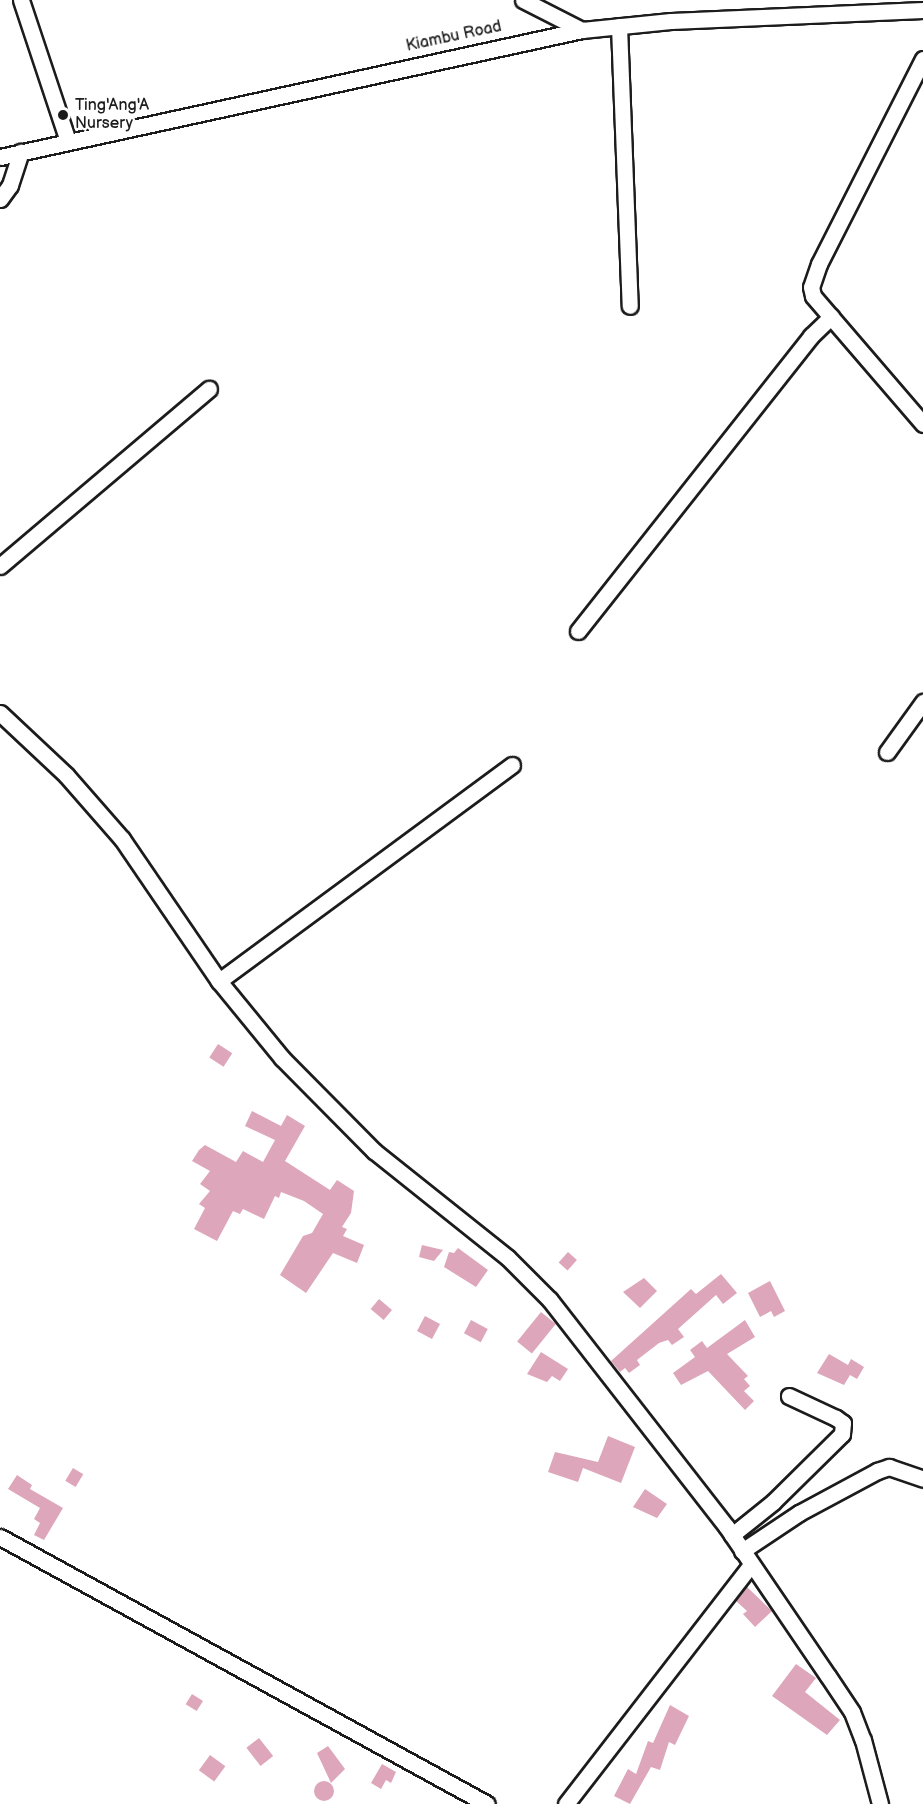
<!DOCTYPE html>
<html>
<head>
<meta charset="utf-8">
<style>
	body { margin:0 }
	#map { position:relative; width:923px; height:1804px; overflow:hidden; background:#fff; font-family:"Balsamiq Sans",sans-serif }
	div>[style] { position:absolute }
	.building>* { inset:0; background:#dea6ba; transform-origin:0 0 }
	.round { border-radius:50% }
	.roads { filter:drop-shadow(2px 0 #1c1c1c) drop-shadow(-2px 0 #1c1c1c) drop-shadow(0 2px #1c1c1c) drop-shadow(0 -2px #1c1c1c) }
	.minor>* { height:15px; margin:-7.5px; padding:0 7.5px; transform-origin:7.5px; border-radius:7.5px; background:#fff }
	.dots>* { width:16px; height:16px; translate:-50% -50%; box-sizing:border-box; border:3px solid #fff; border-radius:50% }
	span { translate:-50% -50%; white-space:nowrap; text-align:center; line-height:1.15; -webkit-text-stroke:4.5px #fff; paint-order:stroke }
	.street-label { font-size:16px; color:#1c1c1c }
	.poi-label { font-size:16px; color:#1c1c1c }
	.left { translate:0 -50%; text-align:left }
</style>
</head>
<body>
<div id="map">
	<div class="building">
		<div style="left:218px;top:1044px;width:17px;height:16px;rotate:33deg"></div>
		<div style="clip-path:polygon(252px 1111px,281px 1126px,287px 1115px,305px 1126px,285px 1161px,330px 1190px,337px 1180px,354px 1191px,351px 1213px,342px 1227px,347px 1229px,343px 1236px,364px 1245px,357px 1263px,333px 1253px,306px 1293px,280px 1275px,303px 1236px,312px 1233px,323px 1214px,304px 1201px,281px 1192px,279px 1198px,275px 1196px,264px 1219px,243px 1209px,240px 1214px,233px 1211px,217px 1241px,194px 1229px,205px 1208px,199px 1204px,210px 1191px,200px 1184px,210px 1171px,192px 1161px,199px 1150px,205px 1145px,236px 1162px,243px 1151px,263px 1162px,275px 1140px,245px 1126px)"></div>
		<div style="clip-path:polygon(422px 1245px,443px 1250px,434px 1261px,419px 1257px)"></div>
		<div style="clip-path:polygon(458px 1248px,488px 1270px,476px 1287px,444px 1267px,449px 1252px,454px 1253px)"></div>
		<div style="left:568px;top:1252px;width:12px;height:14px;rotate:42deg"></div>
		<div style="clip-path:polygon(721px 1274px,737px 1293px,723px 1304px,716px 1295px,678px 1329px,684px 1337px,672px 1345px,668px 1340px,659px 1343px,637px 1360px,640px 1365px,629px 1373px,625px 1368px,620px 1372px,611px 1361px,691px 1289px,696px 1294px)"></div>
		<div style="clip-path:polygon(644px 1278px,657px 1291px,640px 1308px,623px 1292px)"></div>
		<div style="clip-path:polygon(770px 1281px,785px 1311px,774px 1317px,771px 1311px,760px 1317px,748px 1293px)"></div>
		<div style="left:379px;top:1299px;width:17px;height:13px;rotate:40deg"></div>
		<div style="left:541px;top:1312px;width:19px;height:38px;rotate:39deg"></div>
		<div style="left:425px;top:1316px;width:17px;height:17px;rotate:28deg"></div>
		<div style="left:471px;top:1320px;width:19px;height:15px;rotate:28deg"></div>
		<div style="clip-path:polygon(745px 1320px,755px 1337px,727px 1354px,748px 1376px,744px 1379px,750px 1386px,744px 1391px,754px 1401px,745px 1410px,708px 1371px,681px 1385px,673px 1373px,695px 1357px,690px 1350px,702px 1341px,707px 1348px)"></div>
		<div style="clip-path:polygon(541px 1352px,568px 1369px,560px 1381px,552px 1376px,547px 1382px,527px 1374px)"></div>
		<div style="clip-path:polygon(829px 1354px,848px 1365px,851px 1359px,864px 1367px,857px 1379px,850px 1375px,844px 1385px,817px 1373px)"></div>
		<div style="clip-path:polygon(608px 1436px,635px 1447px,621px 1483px,583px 1468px,578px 1482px,548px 1472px,555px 1452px,598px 1462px)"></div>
		<div style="left:73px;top:1468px;width:12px;height:15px;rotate:31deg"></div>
		<div style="clip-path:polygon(17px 1475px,32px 1485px,30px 1489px,63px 1508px,44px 1540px,34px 1535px,40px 1523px,34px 1519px,40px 1508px,8px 1489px)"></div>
		<div style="clip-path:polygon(645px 1489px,667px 1504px,657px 1518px,633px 1507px)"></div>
		<div style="clip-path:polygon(747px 1587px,772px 1611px,755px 1627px,743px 1614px,747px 1611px,736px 1601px)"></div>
		<div style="clip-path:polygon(796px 1664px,816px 1678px,805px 1692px,840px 1720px,827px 1735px,772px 1696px)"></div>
		<div style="left:192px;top:1694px;width:13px;height:12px;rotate:32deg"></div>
		<div style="clip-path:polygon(670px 1705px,689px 1716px,675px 1745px,669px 1742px,660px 1770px,651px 1767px,630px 1804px,614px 1796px,628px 1769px,636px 1774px,648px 1741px,653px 1743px)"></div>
		<div style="left:259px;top:1738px;width:23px;height:16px;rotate:52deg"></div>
		<div style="clip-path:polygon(328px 1746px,345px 1769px,331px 1783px,317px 1753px)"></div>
		<div style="left:210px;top:1755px;width:19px;height:19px;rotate:36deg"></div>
		<div style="clip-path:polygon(382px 1764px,396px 1772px,391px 1783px,386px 1780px,381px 1789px,371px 1783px)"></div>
		<div class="round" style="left:314px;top:1781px;width:20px;height:20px"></div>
	</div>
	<div class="roads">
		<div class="minor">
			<div style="left:21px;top:0;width:149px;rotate:71.6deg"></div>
			<div style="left:523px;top:0;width:66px;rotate:27deg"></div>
			<div style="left:619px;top:26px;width:280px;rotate:87.8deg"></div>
			<div style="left:923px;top:59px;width:230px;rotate:116.9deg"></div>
			<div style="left:819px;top:264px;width:24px;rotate:109deg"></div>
			<div style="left:811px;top:287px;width:9px;rotate:77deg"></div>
			<div style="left:813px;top:296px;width:169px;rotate:49.3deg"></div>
			<div style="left:0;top:157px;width:596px;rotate:-12.31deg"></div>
			<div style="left:582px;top:30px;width:89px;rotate:-5.8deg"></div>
			<div style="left:671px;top:21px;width:252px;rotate:-2.5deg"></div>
			<div style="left:0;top:199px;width:17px;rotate:-54deg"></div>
			<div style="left:10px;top:185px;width:35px;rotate:-72deg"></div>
			<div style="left:0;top:566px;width:274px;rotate:-40.3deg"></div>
			<div style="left:578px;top:631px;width:376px;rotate:-51.7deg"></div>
			<div style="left:811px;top:336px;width:28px;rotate:-44deg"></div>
			<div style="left:0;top:713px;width:91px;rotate:43.2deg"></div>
			<div style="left:66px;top:775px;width:85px;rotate:48.8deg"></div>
			<div style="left:122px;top:839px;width:172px;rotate:55.7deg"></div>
			<div style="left:219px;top:981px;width:99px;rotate:50.7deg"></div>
			<div style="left:282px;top:1058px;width:131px;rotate:45.3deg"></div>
			<div style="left:374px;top:1151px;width:171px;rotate:38.6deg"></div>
			<div style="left:508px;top:1258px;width:59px;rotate:45deg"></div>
			<div style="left:550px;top:1300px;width:286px;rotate:52.1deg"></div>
			<div style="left:726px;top:1526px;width:181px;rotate:55.8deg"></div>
			<div style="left:828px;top:1676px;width:43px;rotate:56.3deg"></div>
			<div style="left:852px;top:1712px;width:30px;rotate:69deg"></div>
			<div style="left:863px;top:1740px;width:66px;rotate:75.1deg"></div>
			<div style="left:887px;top:752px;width:62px;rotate:-54.2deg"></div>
			<div style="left:219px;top:981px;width:364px;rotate:-36.4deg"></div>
			<div style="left:732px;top:1535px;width:53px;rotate:-38.8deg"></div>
			<div style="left:773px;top:1502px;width:97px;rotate:-44.6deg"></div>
			<div style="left:842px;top:1434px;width:11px;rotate:-85deg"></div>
			<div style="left:843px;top:1423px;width:9px;rotate:-144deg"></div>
			<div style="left:836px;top:1418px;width:52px;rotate:-154.9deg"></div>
			<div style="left:0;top:1537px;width:555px;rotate:28.73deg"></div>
			<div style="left:742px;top:1551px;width:69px;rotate:-33.7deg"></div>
			<div style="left:799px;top:1513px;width:89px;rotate:-28.3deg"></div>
			<div style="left:877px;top:1471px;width:13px;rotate:-18deg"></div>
			<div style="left:889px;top:1467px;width:36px;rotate:19deg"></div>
			<div style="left:566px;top:1804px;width:302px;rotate:-52.3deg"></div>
		</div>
	</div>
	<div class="dots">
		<div style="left:63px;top:115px;background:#1c1c1c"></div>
	</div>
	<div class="street-label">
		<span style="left:454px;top:37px;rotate:-12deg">Kiambu Road</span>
	</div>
	<div class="poi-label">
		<span class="left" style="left:75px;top:115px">Ting'Ang'A<br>Nursery</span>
	</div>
</div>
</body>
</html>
